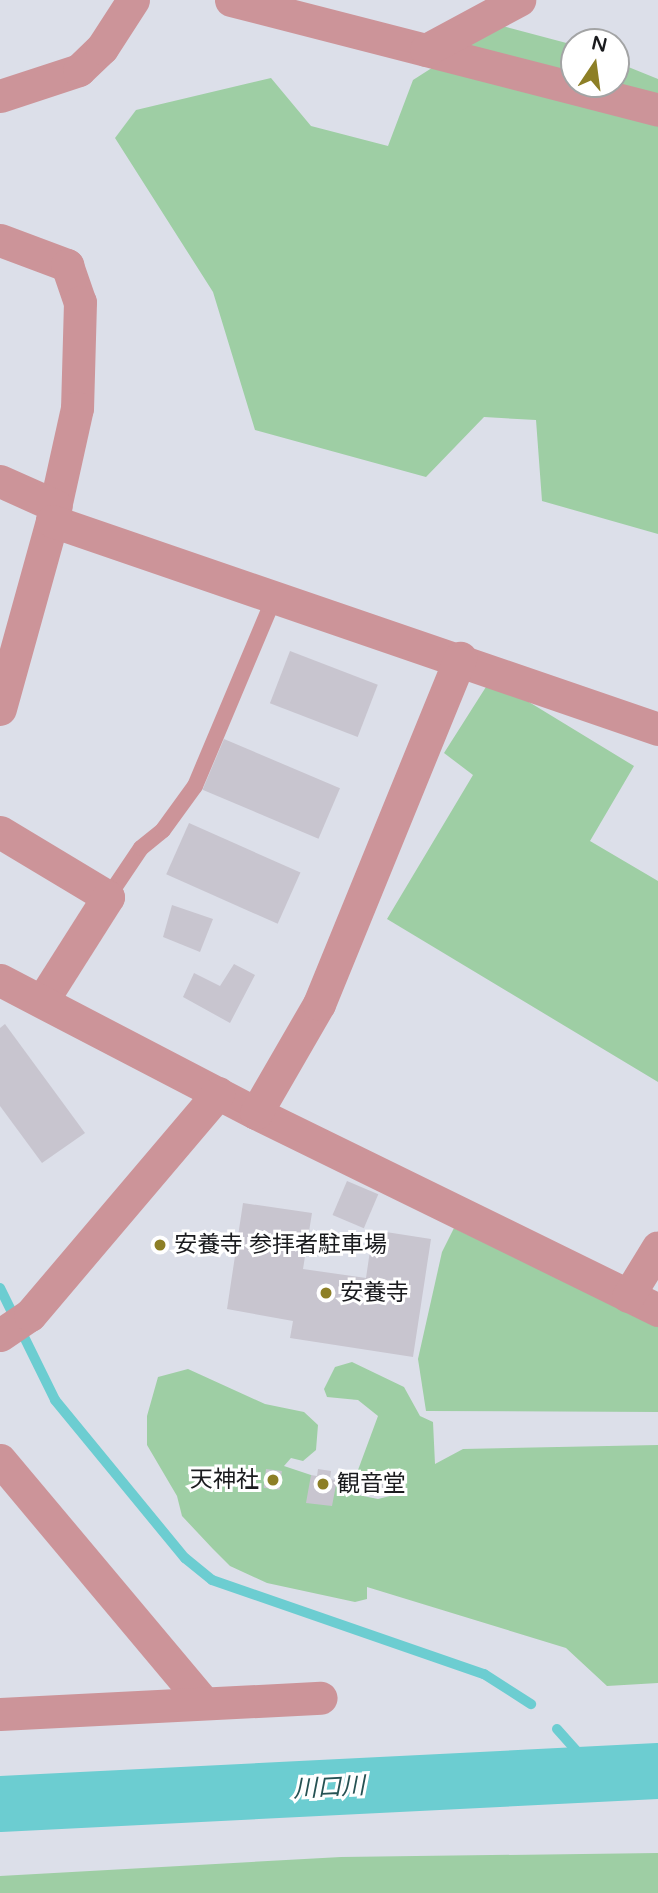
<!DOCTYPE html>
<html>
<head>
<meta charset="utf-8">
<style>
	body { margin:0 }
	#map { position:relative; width:658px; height:1893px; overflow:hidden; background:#dcdfe9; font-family:"Varela Round","Noto Sans JP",sans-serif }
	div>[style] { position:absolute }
	.green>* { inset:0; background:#9ecea4 }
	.stream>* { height:10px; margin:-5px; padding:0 5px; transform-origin:5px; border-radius:5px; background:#6ccdd1 }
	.river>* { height:56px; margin:-28px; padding:0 28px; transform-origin:28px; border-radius:28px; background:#6ccdd1 }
	.building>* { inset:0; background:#c8c5cf; transform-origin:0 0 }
	.service>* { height:16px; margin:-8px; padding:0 8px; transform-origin:8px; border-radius:8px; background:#cc9499 }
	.minor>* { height:33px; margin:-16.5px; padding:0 16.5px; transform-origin:16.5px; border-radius:16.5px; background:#cc9499 }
	.dots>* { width:19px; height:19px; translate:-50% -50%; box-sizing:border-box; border:4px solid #fff; border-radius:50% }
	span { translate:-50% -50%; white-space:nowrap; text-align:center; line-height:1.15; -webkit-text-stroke:6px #fff; paint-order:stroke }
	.poi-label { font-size:23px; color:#1a1b1e }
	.left { translate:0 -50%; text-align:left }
	.right { translate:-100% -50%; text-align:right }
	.water-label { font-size:24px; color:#265253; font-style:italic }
	.north { position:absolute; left:560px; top:28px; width:70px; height:70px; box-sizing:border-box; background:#fff; border:2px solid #a3a4a5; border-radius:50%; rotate:13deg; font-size:19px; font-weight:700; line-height:28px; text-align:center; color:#1a1b1e }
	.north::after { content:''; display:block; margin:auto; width:24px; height:32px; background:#8d7f26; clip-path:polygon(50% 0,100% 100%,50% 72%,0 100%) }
</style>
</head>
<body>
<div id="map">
	<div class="green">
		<div style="clip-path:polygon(499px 25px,574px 45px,574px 84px,616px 84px,616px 62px,658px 79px,658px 534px,542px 501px,536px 420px,484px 417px,426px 477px,255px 430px,213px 292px,115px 138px,136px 110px,271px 78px,311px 126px,388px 146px,413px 80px)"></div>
		<div style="clip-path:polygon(491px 679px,634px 766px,590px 841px,658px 881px,658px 1082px,387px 919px,473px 775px,444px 753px)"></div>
		<div style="clip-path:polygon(454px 1228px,658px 1326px,658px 1412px,426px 1411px,418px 1359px,442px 1252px)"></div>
		<div style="clip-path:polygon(evenodd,352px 1362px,404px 1387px,420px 1416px,433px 1422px,435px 1464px,463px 1449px,658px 1445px,658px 1683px,607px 1686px,566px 1648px,367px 1587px,367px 1599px,355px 1602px,267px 1583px,230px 1566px,213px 1549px,182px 1516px,177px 1496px,147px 1445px,147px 1416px,158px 1377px,188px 1369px,265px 1404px,304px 1412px,318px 1425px,316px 1450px,303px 1461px,291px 1458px,284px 1466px,311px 1475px,329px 1496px,337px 1480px,358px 1470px,378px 1416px,358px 1400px,327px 1397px,324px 1389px,335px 1367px,352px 1362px,361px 1475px,394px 1478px,401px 1485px,398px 1494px,378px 1499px,353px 1494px,347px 1488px,361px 1475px)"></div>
		<div style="clip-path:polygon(658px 1853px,658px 1893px,0 1893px,0 1876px,341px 1857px)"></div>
	</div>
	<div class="stream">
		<div style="left:0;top:1288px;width:125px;rotate:63.8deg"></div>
		<div style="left:55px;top:1400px;width:205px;rotate:50.6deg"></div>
		<div style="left:185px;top:1558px;width:35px;rotate:39deg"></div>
		<div style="left:212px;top:1580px;width:288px;rotate:19.1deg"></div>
		<div style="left:484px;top:1674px;width:56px;rotate:32.6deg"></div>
		<div style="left:557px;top:1729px;width:62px;rotate:48.3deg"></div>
	</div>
	<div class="river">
		<div style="left:0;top:1804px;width:659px;rotate:-2.87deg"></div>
	</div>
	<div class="building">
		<div style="left:290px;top:651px;width:94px;height:56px;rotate:21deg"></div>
		<div style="left:224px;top:739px;width:126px;height:55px;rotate:23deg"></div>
		<div style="left:189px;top:823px;width:122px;height:56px;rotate:24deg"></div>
		<div style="clip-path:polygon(172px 905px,213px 919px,200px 952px,163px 937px)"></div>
		<div style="clip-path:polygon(234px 964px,255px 975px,230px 1023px,183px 997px,194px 973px,220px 986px)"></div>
		<div style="clip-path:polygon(5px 1024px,85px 1133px,42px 1163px,0 1106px,0 1028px)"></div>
		<div style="left:347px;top:1181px;width:34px;height:37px;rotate:23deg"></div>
		<div style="clip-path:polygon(243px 1203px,312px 1213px,303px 1269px,366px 1278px,373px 1230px,431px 1239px,413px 1357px,290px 1338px,293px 1321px,227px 1309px)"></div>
		<div style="left:266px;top:1469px;width:16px;height:19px;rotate:7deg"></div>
		<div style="clip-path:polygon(318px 1469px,331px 1471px,330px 1479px,337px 1480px,332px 1506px,306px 1503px,311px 1475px,317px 1476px)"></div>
		<div style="left:380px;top:1473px;width:20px;height:19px;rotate:15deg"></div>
	</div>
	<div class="service">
		<div style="left:108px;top:897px;width:59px;rotate:-56deg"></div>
		<div style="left:141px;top:848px;width:28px;rotate:-39deg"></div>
		<div style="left:163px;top:830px;width:54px;rotate:-54deg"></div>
		<div style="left:195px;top:786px;width:206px;rotate:-67.2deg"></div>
	</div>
	<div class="minor">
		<div style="left:231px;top:0;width:441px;rotate:14.4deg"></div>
		<div style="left:426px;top:50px;width:106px;rotate:-28.3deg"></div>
		<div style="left:0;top:96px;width:83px;rotate:-18.2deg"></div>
		<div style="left:79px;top:70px;width:32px;rotate:-44deg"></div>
		<div style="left:102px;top:48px;width:57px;rotate:-57.1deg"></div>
		<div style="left:0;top:240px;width:72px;rotate:20.5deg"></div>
		<div style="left:67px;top:265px;width:39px;rotate:71deg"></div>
		<div style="left:80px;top:302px;width:106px;rotate:91.6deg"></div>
		<div style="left:77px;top:408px;width:116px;rotate:102.5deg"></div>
		<div style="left:52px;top:521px;width:195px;rotate:105.5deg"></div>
		<div style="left:0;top:481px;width:61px;rotate:24.1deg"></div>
		<div style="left:52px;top:521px;width:641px;rotate:18.94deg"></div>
		<div style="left:0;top:832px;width:126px;rotate:31deg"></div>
		<div style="left:108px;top:897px;width:123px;rotate:122.4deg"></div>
		<div style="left:0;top:980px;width:288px;rotate:27.5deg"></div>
		<div style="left:256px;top:1113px;width:448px;rotate:26.1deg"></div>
		<div style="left:256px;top:1113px;width:126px;rotate:-60deg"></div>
		<div style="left:319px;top:1004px;width:374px;rotate:-67.8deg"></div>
		<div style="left:628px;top:1296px;width:57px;rotate:-58.5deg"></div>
		<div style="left:0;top:1335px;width:36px;rotate:-34deg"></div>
		<div style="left:30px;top:1315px;width:291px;rotate:-49.7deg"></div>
		<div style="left:0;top:1460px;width:317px;rotate:50deg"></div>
		<div style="left:0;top:1714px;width:321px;rotate:-2.9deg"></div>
	</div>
	<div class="dots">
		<div style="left:160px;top:1245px;background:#8d7f26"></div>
		<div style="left:326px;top:1293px;background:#8d7f26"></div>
		<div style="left:273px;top:1480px;background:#8d7f26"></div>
		<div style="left:323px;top:1484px;background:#8d7f26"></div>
	</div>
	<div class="poi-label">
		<span class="left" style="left:174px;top:1245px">安養寺 参拝者駐車場</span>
		<span class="left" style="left:340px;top:1293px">安養寺</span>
		<span class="right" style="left:259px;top:1480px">天神社</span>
		<span class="left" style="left:337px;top:1484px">観音堂</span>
	</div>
	<div class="water-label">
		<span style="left:329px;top:1788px;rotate:-3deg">川口川</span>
	</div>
	<div class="north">N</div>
</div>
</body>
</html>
